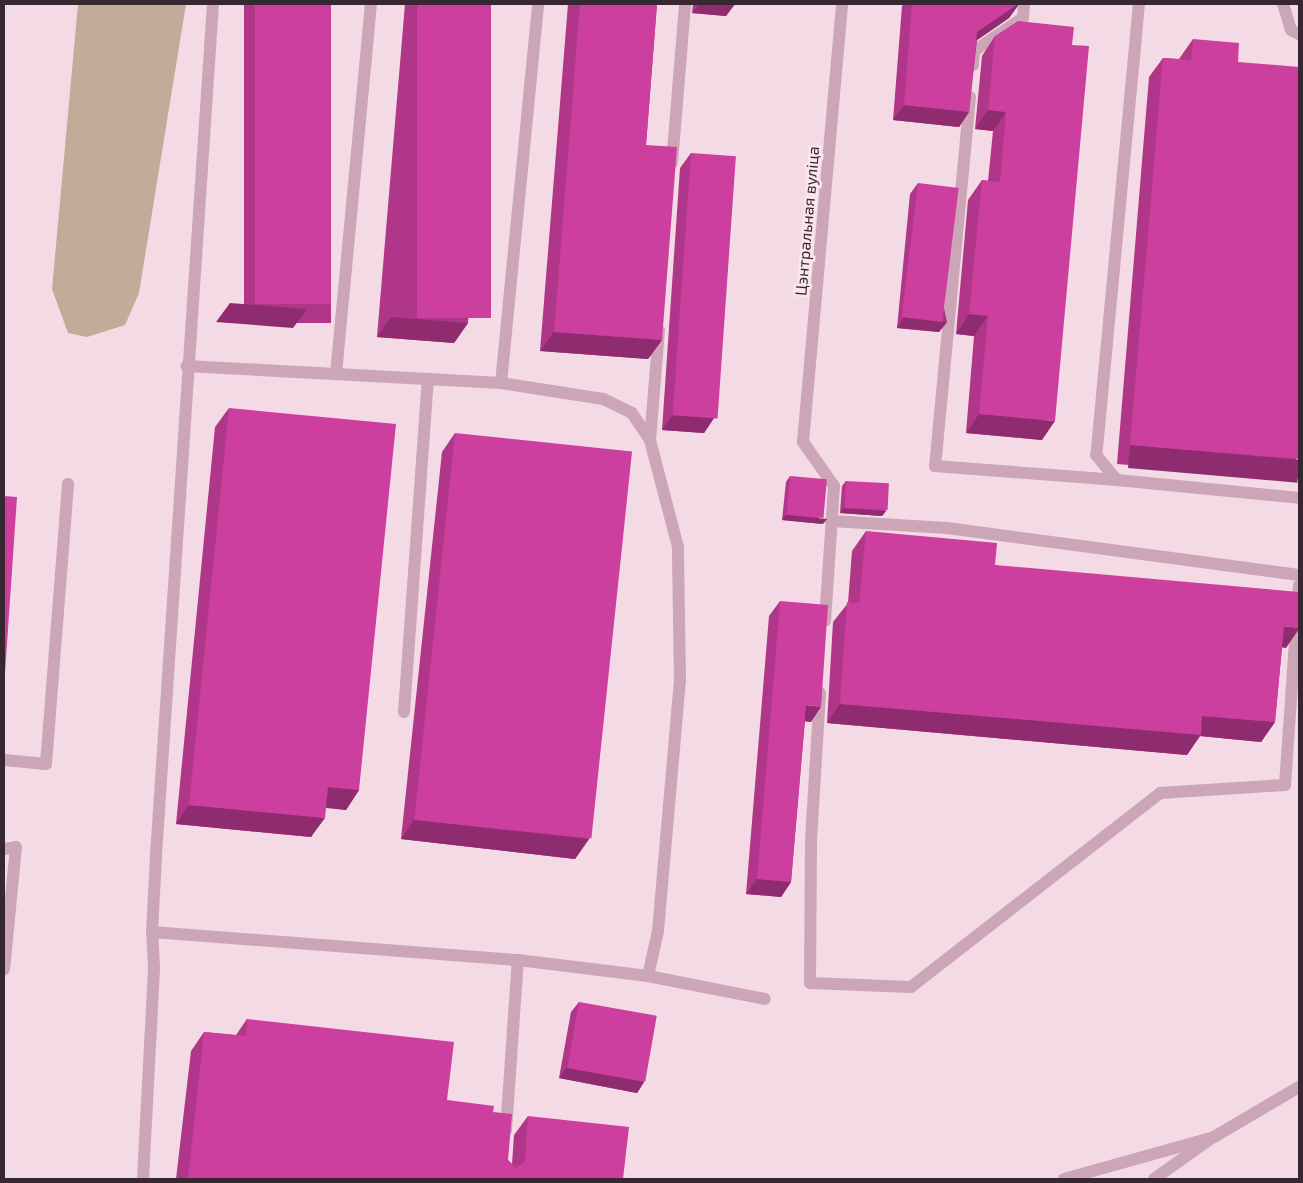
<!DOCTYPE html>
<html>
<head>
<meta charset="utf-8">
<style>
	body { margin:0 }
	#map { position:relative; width:1303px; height:1183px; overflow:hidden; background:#f3dae4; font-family:"Exo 2",sans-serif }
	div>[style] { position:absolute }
	.green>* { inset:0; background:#c3ab9a }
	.service>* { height:12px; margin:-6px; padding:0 6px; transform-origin:6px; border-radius:6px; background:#cca6b7 }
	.minor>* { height:12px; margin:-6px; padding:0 6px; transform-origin:6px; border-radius:6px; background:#cca6b7 }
	.wall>* { inset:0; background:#af3689; transform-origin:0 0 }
	.shaded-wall>* { inset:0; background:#8f2c6f; transform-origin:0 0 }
	.building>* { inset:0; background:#cc3f9f; transform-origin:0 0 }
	span { translate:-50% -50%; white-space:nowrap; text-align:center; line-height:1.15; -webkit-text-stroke:5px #fae7ee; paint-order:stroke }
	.street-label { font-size:16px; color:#372731 }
	.frame { position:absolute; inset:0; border:5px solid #372731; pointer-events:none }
</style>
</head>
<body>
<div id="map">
	<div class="green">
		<div style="clip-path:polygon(78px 4px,186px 4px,139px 293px,125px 325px,87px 337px,68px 333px,52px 289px)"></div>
	</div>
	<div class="service">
		<div style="left:1139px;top:4px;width:453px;rotate:95.4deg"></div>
		<div style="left:1096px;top:455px;width:33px;rotate:50deg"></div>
		<div style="left:1117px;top:480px;width:183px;rotate:5.6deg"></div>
		<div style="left:1283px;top:4px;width:27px;rotate:73deg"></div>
		<div style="left:1291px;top:30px;width:9px;rotate:27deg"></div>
		<div style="left:973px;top:65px;width:14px;rotate:-86deg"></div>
		<div style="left:974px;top:51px;width:59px;rotate:-34deg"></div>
		<div style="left:1023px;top:18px;width:14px;rotate:-86deg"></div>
		<div style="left:970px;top:97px;width:371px;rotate:95.4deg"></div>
		<div style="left:935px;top:466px;width:183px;rotate:4.4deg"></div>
		<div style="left:672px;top:163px;width:160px;rotate:-85.3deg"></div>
		<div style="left:336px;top:374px;width:372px;rotate:-84.6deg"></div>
		<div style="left:501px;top:383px;width:381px;rotate:-84.4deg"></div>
		<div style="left:650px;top:440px;width:110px;rotate:-85.3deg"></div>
		<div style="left:803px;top:442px;width:54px;rotate:54.8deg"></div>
		<div style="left:834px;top:486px;width:135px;rotate:93.8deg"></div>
		<div style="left:831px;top:521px;width:116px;rotate:3.5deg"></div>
		<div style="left:947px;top:528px;width:355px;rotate:7.6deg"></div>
		<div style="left:820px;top:693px;width:148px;rotate:93.5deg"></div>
		<div style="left:811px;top:841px;width:142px;rotate:90.4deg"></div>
		<div style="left:810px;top:983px;width:101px;rotate:2.3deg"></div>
		<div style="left:911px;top:987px;width:316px;rotate:-37.9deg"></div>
		<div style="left:1160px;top:793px;width:125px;rotate:-3.7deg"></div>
		<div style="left:1285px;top:785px;width:200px;rotate:-86deg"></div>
		<div style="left:404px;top:712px;width:334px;rotate:-85.9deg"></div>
		<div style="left:4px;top:760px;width:42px;rotate:5.4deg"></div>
		<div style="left:46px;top:764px;width:281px;rotate:-85.5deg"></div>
		<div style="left:152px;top:932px;width:367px;rotate:4.4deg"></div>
		<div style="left:518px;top:960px;width:131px;rotate:7deg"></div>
		<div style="left:648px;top:976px;width:46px;rotate:-77.5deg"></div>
		<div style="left:658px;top:931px;width:251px;rotate:-85deg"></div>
		<div style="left:680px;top:681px;width:134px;rotate:-90.9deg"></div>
		<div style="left:678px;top:547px;width:111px;rotate:-104.7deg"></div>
		<div style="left:650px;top:440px;width:32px;rotate:-124deg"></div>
		<div style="left:632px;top:413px;width:32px;rotate:-154deg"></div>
		<div style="left:603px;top:399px;width:103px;rotate:-171.1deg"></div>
		<div style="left:501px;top:383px;width:315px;rotate:-176.9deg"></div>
		<div style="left:648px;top:976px;width:119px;rotate:11.1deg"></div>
		<div style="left:506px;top:1130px;width:170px;rotate:-86deg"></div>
		<div style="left:143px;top:1179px;width:212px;rotate:-87deg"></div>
		<div style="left:154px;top:967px;width:35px;rotate:-93deg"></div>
		<div style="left:152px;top:932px;width:77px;rotate:-87deg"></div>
		<div style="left:156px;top:855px;width:853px;rotate:-86.17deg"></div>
		<div style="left:1154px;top:1179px;width:71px;rotate:-35.3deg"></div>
	</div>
	<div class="minor">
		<div style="left:803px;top:442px;width:440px;rotate:-84.9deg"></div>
		<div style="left:4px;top:849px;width:12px;rotate:-9deg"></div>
		<div style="left:16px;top:847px;width:123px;rotate:95.6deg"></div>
		<div style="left:1064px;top:1179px;width:156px;rotate:-15.6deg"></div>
		<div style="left:1214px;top:1137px;width:99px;rotate:-30.5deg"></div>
	</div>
	<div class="wall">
		<div style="left:244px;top:4px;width:87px;height:319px"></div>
		<div style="clip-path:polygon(405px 4px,491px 4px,468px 323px,454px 343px,377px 337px)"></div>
		<div style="clip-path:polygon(568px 4px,657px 4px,646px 145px,662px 340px,648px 359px,540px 351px)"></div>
		<div style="clip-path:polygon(693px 4px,735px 4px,726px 16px,692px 13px)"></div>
		<div style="clip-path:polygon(904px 4px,1019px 4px,1009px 18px,977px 40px,969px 112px,959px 127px,893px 120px,902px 6px)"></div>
		<div style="clip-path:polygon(995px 36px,1072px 45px,1042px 440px,966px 433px,974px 336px,956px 334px,968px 200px,982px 180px,988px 181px,993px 131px,975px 129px,982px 56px)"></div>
		<div style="clip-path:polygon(1193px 39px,1238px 62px,1299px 479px,1117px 464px,1149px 77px,1163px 58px,1179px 59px)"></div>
		<div style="clip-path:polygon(691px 153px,714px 418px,704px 433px,662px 430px,680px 168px)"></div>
		<div style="clip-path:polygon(918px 183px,947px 322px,939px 332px,897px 328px,910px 194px)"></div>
		<div style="clip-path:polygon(229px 408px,359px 790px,346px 810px,326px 808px,311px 837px,176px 824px,215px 427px)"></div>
		<div style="clip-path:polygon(455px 433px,589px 839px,575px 859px,401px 839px,442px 452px)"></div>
		<div style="clip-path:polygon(790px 476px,823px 524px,782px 520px,786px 482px)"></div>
		<div style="clip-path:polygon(846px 481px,886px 511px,882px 516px,840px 513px,842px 486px)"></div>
		<div style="clip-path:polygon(866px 531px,995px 565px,1286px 648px,1282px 647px,1275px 722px,1261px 742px,1200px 736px,1187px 755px,827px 723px,833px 622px,848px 603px,852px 551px)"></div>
		<div style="clip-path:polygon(780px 601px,811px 722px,805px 721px,791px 882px,781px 897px,746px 894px,769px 616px)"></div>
		<div style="clip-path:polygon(579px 1002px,644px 1082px,637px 1093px,559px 1078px,571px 1012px)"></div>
		<div style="clip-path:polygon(247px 1019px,447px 1100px,493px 1112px,508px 1160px,512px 1164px,514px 1135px,528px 1116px,623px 1179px,176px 1179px,191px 1051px,204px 1032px,236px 1035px)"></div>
	</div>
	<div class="shaded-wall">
		<div style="clip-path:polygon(699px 4px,735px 4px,726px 16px,692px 13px)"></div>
		<div style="clip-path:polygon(1018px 4px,1019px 4px,1009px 18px,967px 47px,977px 32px)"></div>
		<div style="clip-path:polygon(904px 105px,969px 112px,959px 127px,893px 120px)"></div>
		<div style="clip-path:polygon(988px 110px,1006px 112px,993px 131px,975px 129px)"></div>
		<div style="clip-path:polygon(230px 303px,307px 309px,293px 328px,216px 322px)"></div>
		<div style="clip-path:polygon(969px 314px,988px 316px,974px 336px,956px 334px)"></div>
		<div style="clip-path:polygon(391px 317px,468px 323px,454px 343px,377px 337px)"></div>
		<div style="clip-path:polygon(904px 317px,947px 322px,939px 332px,897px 328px)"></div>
		<div style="clip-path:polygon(554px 332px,662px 340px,648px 359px,540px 351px)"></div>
		<div style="clip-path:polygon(979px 414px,1055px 421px,1042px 440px,966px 433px)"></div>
		<div style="clip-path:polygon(673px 415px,714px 418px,704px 433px,662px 430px)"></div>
		<div style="left:1130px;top:445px;width:170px;height:23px;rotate:5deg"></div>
		<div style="clip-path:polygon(844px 508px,886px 511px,882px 516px,840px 513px)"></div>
		<div style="clip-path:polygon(786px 515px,827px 519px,823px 524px,782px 520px)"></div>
		<div style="clip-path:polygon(1284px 626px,1299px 628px,1299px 629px,1286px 648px,1270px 646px)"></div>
		<div style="clip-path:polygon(840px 704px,1202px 716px,1275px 722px,1261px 742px,1200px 736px,1187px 755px,827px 723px)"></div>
		<div style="clip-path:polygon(806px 705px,821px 707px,811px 722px,795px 720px)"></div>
		<div style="clip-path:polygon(328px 787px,359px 790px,346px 810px,314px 806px)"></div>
		<div style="clip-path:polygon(189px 805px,325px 818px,311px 837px,176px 824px)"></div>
		<div style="clip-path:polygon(414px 820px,589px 839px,575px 859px,401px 839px)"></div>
		<div style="clip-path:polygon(757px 879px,791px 882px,781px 897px,746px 894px)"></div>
		<div style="clip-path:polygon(566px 1068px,644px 1082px,637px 1093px,559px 1078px)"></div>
	</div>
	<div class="building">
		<div style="left:255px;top:4px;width:76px;height:300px"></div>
		<div style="left:417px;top:4px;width:74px;height:314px"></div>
		<div style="clip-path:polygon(580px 4px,657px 4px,646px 145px,677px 147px,662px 340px,554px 332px)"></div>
		<div style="clip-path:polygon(912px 4px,1018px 4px,977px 32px,969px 112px,904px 105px)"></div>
		<div style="clip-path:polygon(1018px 21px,1074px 27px,1072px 45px,1089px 46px,1055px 421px,979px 414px,988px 316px,969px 314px,982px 180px,1000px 182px,1006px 112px,988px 110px,995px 36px)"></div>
		<div style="clip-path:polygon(1193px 39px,1239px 43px,1238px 62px,1299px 67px,1299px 459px,1130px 445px,1163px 58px,1191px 60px)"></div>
		<div style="left:691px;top:153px;width:45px;height:263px;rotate:4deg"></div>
		<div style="left:918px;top:183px;width:41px;height:135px;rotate:7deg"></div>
		<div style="clip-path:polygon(229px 408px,396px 424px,359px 790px,328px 787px,325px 818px,189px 805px)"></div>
		<div style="left:455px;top:433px;width:178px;height:389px;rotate:6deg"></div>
		<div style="left:790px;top:476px;width:37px;height:39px;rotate:5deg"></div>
		<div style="left:846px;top:481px;width:43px;height:27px;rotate:3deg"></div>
		<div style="clip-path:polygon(4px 496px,17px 497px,4px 688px)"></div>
		<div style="clip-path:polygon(866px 531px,997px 543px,995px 565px,1299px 592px,1299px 628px,1284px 626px,1275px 722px,1202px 716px,1201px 735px,840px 704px,847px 602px,859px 603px)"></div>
		<div style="clip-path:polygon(780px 601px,828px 605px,821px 707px,806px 705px,791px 882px,757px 879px)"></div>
		<div style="left:579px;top:1002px;width:79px;height:67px;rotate:10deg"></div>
		<div style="clip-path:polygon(247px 1019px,454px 1042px,447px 1100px,494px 1106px,493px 1112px,512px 1114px,508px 1160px,516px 1168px,525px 1161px,528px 1116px,629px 1127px,623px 1179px,188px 1179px,204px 1032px,246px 1036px)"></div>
	</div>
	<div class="street-label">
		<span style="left:807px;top:221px;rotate:-85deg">Цэнтральная вуліца</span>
	</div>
	<div class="frame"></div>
</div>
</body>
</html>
